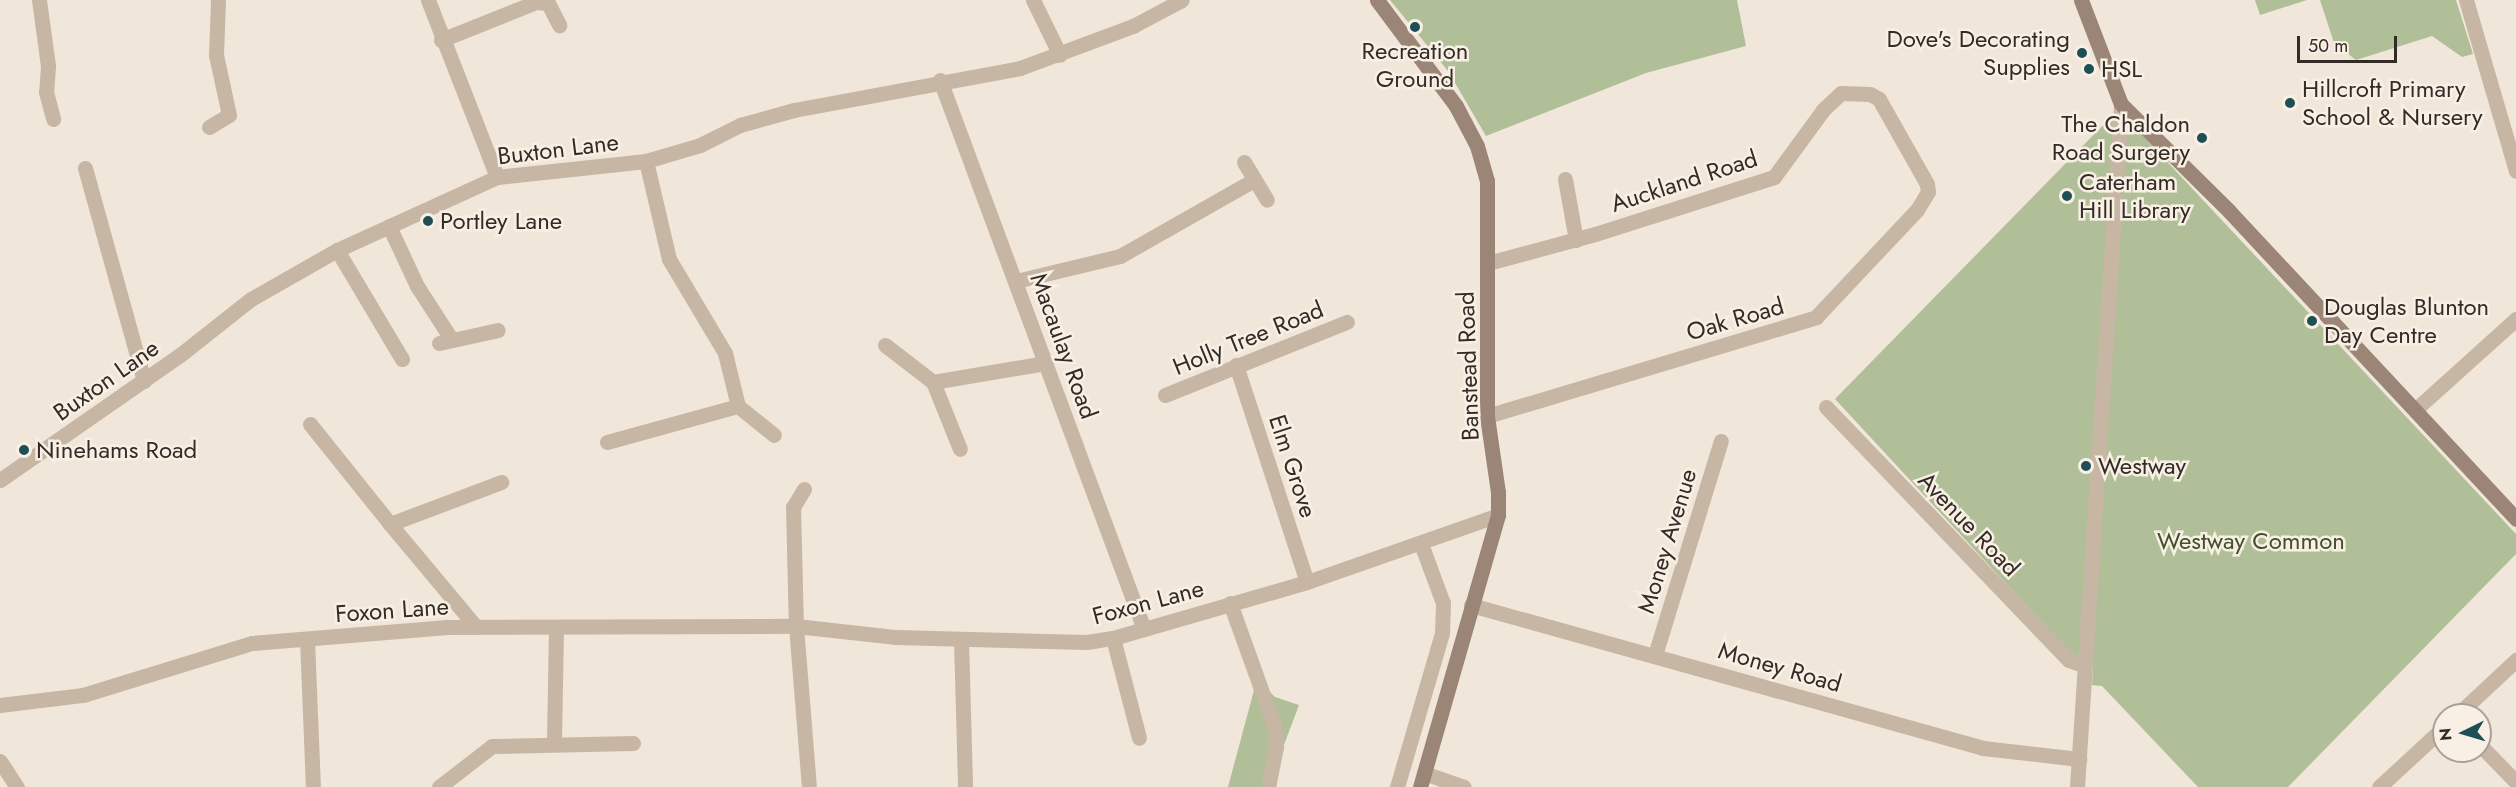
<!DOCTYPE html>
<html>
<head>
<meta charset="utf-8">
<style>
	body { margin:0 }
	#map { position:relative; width:2516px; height:787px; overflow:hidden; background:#f0e6d9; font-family:Jost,sans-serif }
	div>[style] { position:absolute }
	.green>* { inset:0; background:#b1bf99 }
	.minor>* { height:15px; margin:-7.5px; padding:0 7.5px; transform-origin:7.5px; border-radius:7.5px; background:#c8b6a5 }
	.tertiary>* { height:15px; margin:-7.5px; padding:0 7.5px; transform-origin:7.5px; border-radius:7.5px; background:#c8b6a5 }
	.secondary>* { height:15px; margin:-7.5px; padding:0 7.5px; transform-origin:7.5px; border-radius:7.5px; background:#9b8577 }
	.dots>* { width:16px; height:16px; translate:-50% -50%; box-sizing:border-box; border:3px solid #f8f0e5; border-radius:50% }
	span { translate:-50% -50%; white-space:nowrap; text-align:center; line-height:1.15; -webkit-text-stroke:5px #f8f0e5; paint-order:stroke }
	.poi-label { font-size:24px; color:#342b26 }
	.right { translate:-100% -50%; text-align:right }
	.left { translate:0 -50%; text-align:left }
	.street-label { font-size:24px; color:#342b26 }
	.park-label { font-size:24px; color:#42512a }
	.north { position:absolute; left:2432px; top:703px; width:60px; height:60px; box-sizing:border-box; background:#f8f0e5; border:2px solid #aaa199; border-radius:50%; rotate:265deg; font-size:16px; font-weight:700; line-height:24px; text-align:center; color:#342b26 }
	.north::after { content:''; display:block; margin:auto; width:21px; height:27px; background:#1d4f54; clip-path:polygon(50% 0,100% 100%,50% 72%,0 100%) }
	.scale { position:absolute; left:2297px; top:36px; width:100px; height:27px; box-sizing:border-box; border:3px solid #342b26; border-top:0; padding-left:8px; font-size:18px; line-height:21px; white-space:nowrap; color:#342b26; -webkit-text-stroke:4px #f8f0e5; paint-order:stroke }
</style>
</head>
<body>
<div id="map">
	<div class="green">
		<div style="clip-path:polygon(1390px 0,1737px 0,1746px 46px,1646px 73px,1486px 136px,1448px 71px)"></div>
		<div style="clip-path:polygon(2255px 0,2307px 0,2260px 15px)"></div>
		<div style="clip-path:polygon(2320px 0,2456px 0,2473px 54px,2462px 57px,2432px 36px,2356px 60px,2334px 43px)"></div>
		<div style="clip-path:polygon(2111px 117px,2128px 120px,2516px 534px,2516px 554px,2288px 787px,2198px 787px,2102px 686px,2092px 685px,2093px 661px,2073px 656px,1835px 399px)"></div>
		<div style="clip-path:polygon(1257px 679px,1275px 697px,1299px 705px,1268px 787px,1228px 787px)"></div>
	</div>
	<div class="minor">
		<div style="left:39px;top:0;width:67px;rotate:82.2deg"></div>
		<div style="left:48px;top:66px;width:26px;rotate:94deg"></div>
		<div style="left:46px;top:92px;width:28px;rotate:75deg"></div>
		<div style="left:428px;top:0;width:190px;rotate:68.7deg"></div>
		<div style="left:1033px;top:0;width:61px;rotate:63.9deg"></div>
		<div style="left:2466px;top:0;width:178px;rotate:73.7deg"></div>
		<div style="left:441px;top:40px;width:102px;rotate:-21.8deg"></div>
		<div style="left:536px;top:2px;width:12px;rotate:5deg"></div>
		<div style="left:548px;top:3px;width:25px;rotate:63deg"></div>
		<div style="left:940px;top:80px;width:586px;rotate:69.62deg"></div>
		<div style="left:209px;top:127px;width:23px;rotate:-31deg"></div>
		<div style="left:229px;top:115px;width:61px;rotate:-102.2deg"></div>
		<div style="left:216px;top:55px;width:55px;rotate:-87.9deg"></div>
		<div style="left:1244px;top:162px;width:44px;rotate:58.8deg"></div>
		<div style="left:85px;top:168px;width:221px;rotate:74.5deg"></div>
		<div style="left:1565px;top:179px;width:62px;rotate:79.8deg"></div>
		<div style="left:389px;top:226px;width:66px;rotate:65deg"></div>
		<div style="left:417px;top:286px;width:64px;rotate:57.1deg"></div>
		<div style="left:337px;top:250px;width:127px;rotate:59.2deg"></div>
		<div style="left:1016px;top:281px;width:107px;rotate:-13.5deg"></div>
		<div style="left:1120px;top:256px;width:154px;rotate:-29.6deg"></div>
		<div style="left:439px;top:343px;width:60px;rotate:-12.4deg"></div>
		<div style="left:885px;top:345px;width:61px;rotate:37.6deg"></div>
		<div style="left:933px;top:382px;width:114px;rotate:-9.6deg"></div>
		<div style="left:1236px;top:365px;width:228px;rotate:71.9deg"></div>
		<div style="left:933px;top:382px;width:72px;rotate:68.1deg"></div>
		<div style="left:1165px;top:395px;width:196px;rotate:-21.9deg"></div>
		<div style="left:738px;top:406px;width:46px;rotate:38.9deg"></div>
		<div style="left:1826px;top:407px;width:351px;rotate:46.2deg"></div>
		<div style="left:2069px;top:660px;width:17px;rotate:21deg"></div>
		<div style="left:2416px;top:409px;width:135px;rotate:-42deg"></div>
		<div style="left:1487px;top:416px;width:344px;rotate:-16.7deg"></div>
		<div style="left:1816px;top:317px;width:147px;rotate:-46.7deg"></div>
		<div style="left:1917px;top:210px;width:21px;rotate:-59deg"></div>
		<div style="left:1928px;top:192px;width:8px;rotate:-97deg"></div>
		<div style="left:1927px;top:184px;width:98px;rotate:-119.5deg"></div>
		<div style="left:1879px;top:99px;width:10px;rotate:-151deg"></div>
		<div style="left:1870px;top:94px;width:29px;rotate:-178deg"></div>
		<div style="left:1841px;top:93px;width:25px;rotate:137deg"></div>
		<div style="left:1823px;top:110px;width:83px;rotate:126.2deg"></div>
		<div style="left:1774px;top:177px;width:188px;rotate:162.3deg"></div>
		<div style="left:1595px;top:234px;width:111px;rotate:164.8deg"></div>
		<div style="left:310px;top:424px;width:128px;rotate:51.3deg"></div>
		<div style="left:390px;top:524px;width:119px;rotate:-20.7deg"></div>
		<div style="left:607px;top:442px;width:136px;rotate:-15.4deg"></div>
		<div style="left:738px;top:406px;width:55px;rotate:-103.8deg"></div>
		<div style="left:725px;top:353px;width:109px;rotate:-120.8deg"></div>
		<div style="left:669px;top:259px;width:101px;rotate:-103.2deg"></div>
		<div style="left:804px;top:489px;width:21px;rotate:121deg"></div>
		<div style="left:793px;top:507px;width:119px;rotate:88.6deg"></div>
		<div style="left:796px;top:626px;width:162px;rotate:85.4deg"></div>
		<div style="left:390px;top:524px;width:134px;rotate:50.1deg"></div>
		<div style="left:1230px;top:603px;width:130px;rotate:70.2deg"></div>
		<div style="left:1274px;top:725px;width:22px;rotate:85deg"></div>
		<div style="left:1276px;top:747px;width:41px;rotate:101.3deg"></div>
		<div style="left:1471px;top:605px;width:532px;rotate:15.6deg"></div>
		<div style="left:1983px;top:748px;width:97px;rotate:6.5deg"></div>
		<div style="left:1113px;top:638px;width:103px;rotate:75.4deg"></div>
		<div style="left:307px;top:639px;width:148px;rotate:87.7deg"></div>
		<div style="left:961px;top:640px;width:147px;rotate:88.4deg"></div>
		<div style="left:1655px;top:655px;width:224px;rotate:-72.9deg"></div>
		<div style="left:0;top:705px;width:84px;rotate:-6.9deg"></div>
		<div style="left:83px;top:695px;width:177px;rotate:-17.1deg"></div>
		<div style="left:252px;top:643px;width:196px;rotate:-4.7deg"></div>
		<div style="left:447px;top:627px;width:349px;rotate:-0.2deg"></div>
		<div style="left:796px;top:626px;width:101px;rotate:6.3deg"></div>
		<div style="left:896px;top:637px;width:191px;rotate:1.5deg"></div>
		<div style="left:1087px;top:642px;width:26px;rotate:-9deg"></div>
		<div style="left:1113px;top:638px;width:202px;rotate:-16.1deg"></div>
		<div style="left:1307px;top:582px;width:202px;rotate:-19.3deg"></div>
		<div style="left:2457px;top:715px;width:81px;rotate:-43deg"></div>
		<div style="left:554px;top:742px;width:115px;rotate:-89deg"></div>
		<div style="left:2480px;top:745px;width:52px;rotate:45.8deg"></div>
		<div style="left:1424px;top:773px;width:42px;rotate:19.3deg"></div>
		<div style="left:439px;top:787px;width:67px;rotate:-37.7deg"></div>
		<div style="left:492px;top:746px;width:141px;rotate:-1.2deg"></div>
		<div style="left:1397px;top:787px;width:160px;rotate:-73.7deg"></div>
		<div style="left:1442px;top:633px;width:30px;rotate:-88deg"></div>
		<div style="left:1443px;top:603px;width:63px;rotate:-110.4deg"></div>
		<div style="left:2077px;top:787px;width:684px;rotate:-86.31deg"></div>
		<div style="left:2379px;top:787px;width:88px;rotate:-42.7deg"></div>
	</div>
	<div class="tertiary">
		<div style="left:0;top:480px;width:219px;rotate:-34.8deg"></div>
		<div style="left:180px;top:355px;width:90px;rotate:-38.3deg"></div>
		<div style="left:251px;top:299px;width:99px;rotate:-29.7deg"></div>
		<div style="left:337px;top:250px;width:176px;rotate:-24.5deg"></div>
		<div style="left:497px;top:177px;width:150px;rotate:-6.1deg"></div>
		<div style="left:646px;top:161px;width:56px;rotate:-16.5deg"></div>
		<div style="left:700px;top:145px;width:45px;rotate:-26.6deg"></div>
		<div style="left:740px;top:125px;width:56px;rotate:-15.5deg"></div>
		<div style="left:794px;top:110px;width:230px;rotate:-10.5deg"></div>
		<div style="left:1020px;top:68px;width:121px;rotate:-20.4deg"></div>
		<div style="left:1133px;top:26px;width:55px;rotate:-28deg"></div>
		<div style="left:0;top:761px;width:31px;rotate:57deg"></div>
	</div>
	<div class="secondary">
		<div style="left:1377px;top:0;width:132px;rotate:53.3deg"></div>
		<div style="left:1456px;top:106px;width:45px;rotate:62.3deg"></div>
		<div style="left:1477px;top:146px;width:36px;rotate:74deg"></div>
		<div style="left:1487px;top:181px;width:235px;rotate:90deg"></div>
		<div style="left:1487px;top:416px;width:77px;rotate:81.8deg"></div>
		<div style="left:1498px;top:492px;width:23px;rotate:90deg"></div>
		<div style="left:1498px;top:515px;width:283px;rotate:106deg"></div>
		<div style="left:2081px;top:0;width:111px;rotate:69deg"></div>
		<div style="left:2121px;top:104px;width:152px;rotate:44.7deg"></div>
		<div style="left:2229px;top:211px;width:421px;rotate:47deg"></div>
	</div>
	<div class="dots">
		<div style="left:1415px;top:27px;background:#1d4f54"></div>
		<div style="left:2082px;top:53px;background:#1d4f54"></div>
		<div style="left:2089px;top:69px;background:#1d4f54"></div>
		<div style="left:2290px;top:103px;background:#1d4f54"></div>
		<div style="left:2202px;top:138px;background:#1d4f54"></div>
		<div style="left:2067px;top:196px;background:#1d4f54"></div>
		<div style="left:428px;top:221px;background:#1d4f54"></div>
		<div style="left:2312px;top:321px;background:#1d4f54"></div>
		<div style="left:24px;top:450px;background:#1d4f54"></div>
		<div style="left:2086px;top:466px;background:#1d4f54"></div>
	</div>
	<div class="poi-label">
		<span class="right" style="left:2070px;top:53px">Dove's Decorating<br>Supplies</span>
		<span style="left:1415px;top:65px">Recreation<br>Ground</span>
		<span class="left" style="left:2101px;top:69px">HSL</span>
		<span class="left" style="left:2302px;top:103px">Hillcroft Primary<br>School &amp; Nursery</span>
		<span class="right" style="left:2190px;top:138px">The Chaldon<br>Road Surgery</span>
		<span class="left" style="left:2079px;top:196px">Caterham<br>Hill Library</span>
		<span class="left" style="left:440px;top:221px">Portley Lane</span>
		<span class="left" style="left:2324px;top:321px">Douglas Blunton<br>Day Centre</span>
		<span class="left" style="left:36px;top:450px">Ninehams Road</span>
		<span class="left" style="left:2098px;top:466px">Westway</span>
	</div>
	<div class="street-label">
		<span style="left:558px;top:149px;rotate:-7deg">Buxton Lane</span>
		<span style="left:1684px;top:181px;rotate:-18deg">Auckland Road</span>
		<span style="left:1735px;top:319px;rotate:-16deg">Oak Road</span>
		<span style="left:1248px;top:338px;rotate:-22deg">Holly Tree Road</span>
		<span style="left:1064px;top:346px;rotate:70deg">Macaulay Road</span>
		<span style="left:1468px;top:366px;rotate:-92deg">Banstead Road</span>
		<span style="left:106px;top:380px;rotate:-35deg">Buxton Lane</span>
		<span style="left:1293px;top:466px;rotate:72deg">Elm Grove</span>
		<span style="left:1969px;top:524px;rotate:46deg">Avenue Road</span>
		<span style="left:1667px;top:541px;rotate:-73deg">Money Avenue</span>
		<span style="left:1148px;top:602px;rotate:-15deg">Foxon Lane</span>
		<span style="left:392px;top:610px;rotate:-4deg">Foxon Lane</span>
		<span style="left:1780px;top:667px;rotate:16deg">Money Road</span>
	</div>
	<div class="park-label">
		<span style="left:2251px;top:541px">Westway Common</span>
	</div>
	<div class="north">N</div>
	<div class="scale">50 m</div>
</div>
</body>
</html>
